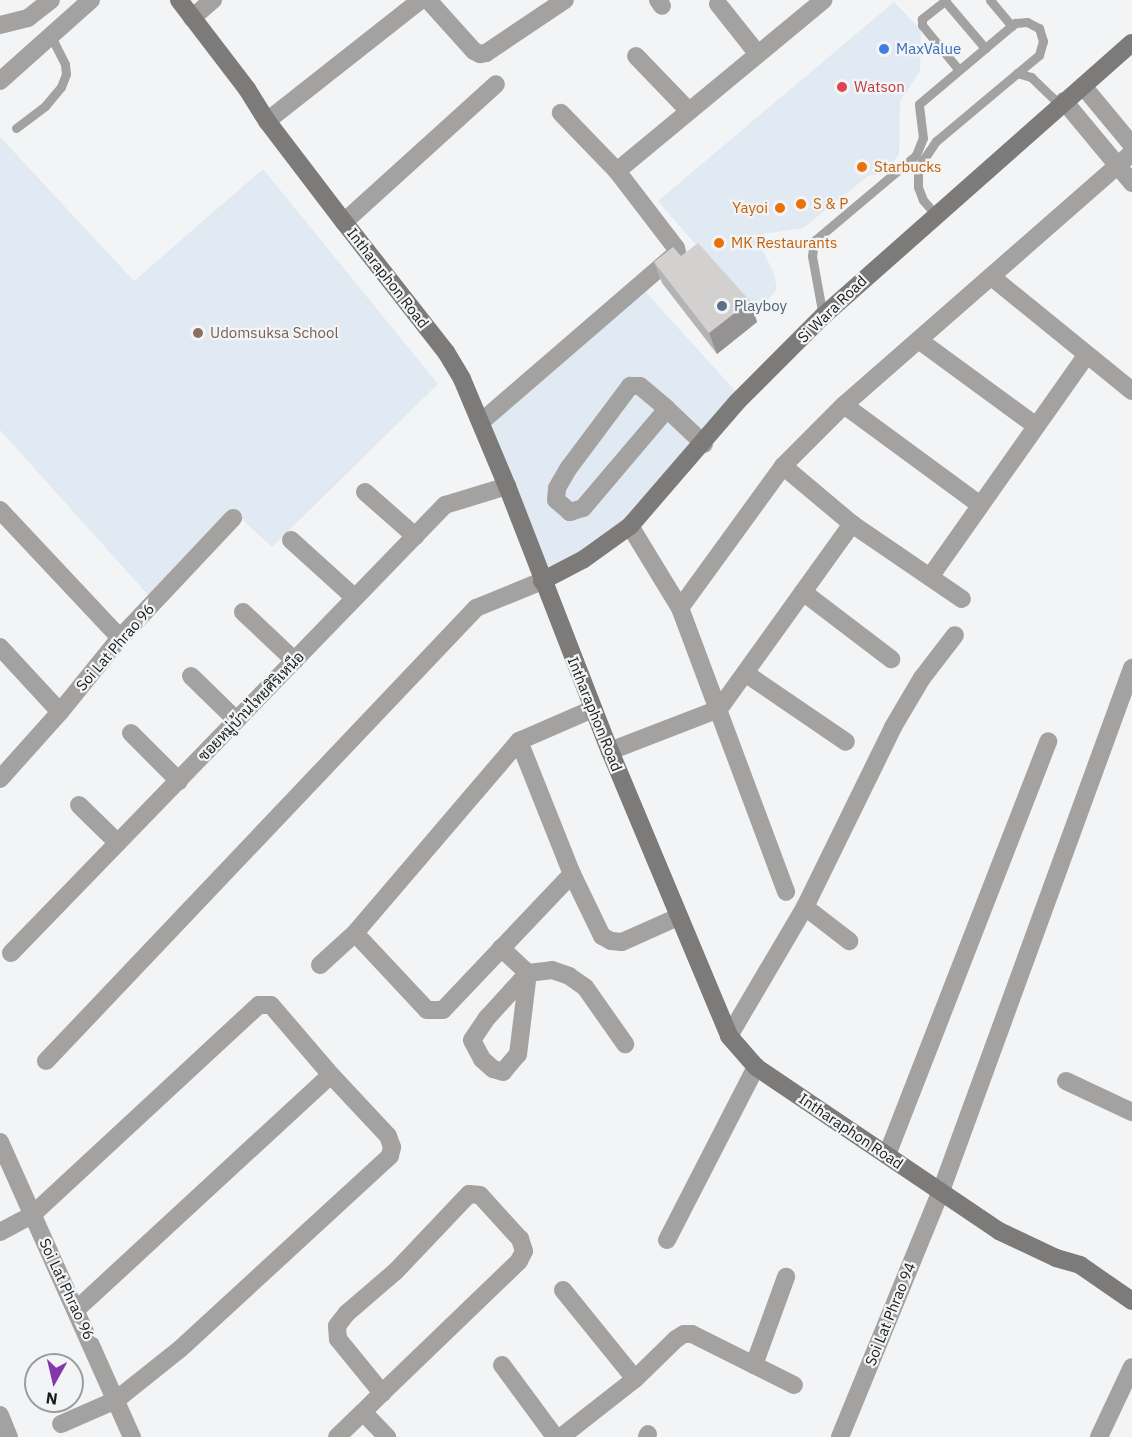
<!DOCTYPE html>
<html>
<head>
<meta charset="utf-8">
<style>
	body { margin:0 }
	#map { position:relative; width:1132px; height:1437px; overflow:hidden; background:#f2f4f6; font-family:"IBM Plex Sans",Sarabun,sans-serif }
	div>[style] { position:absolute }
	.built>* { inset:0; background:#e1eaf2 }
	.lane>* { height:9px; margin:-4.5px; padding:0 4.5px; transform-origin:4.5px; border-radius:4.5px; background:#a3a2a1 }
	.street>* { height:18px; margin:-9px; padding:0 9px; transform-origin:9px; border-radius:9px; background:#a3a2a1 }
	.secondary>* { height:18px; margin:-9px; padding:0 9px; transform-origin:9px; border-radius:9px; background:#7c7b79 }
	.wall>* { inset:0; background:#b5b3b3 }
	.shaded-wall>* { inset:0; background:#949292 }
	.building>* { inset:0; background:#d3d0d0 }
	.dots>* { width:16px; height:16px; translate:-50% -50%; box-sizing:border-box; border:3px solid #f2f4f6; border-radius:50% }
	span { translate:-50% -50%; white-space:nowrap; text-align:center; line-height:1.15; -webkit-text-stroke:4.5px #f2f4f6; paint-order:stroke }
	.shop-label { font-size:15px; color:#366cbe }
	.left { translate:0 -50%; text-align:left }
	.health-label { font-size:15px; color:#be3a42 }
	.food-label { font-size:15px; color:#c56008 }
	.right { translate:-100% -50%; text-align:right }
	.street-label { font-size:15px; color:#1a1b1b }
	.service-label { font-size:15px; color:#4e5e75 }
	.education-label { font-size:15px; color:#785e54 }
	.north { position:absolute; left:24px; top:1353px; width:60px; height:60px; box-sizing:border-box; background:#f2f4f6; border:2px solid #9c9d9e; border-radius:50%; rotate:188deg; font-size:16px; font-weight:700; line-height:24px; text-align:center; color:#1a1b1b }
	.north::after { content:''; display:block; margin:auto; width:21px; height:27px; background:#8437a8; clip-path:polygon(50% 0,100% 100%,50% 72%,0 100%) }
</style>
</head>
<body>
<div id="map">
	<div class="built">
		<div style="clip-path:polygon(894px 2px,921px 30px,920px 71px,900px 101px,899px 154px,887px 172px,868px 176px,803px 228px,763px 234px,759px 244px,773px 271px,777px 289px,756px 314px,658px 201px)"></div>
		<div style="clip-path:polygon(0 137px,134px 281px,263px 169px,438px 384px,272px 547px,233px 511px,149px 596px,0 430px)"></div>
		<div style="clip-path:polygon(641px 287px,740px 396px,621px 542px,542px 584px,485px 431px)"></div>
	</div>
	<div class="lane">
		<div style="left:946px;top:0;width:31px;rotate:142deg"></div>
		<div style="left:922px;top:19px;width:6px;rotate:90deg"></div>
		<div style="left:922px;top:25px;width:58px;rotate:50.6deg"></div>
		<div style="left:990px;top:0;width:34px;rotate:50deg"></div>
		<div style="left:945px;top:1px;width:62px;rotate:49.6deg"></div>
		<div style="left:1017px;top:73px;width:15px;rotate:16deg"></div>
		<div style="left:1031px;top:77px;width:40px;rotate:44deg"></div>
		<div style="left:16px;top:128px;width:36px;rotate:-37deg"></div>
		<div style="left:45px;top:106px;width:25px;rotate:-50deg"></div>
		<div style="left:61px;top:87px;width:14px;rotate:-69deg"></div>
		<div style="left:66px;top:74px;width:10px;rotate:-96deg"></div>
		<div style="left:65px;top:64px;width:31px;rotate:-117deg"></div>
		<div style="left:823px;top:316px;width:61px;rotate:-100.4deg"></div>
		<div style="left:812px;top:256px;width:15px;rotate:-82deg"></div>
		<div style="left:814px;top:241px;width:133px;rotate:-40.1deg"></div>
		<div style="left:916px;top:155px;width:18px;rotate:-68deg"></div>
		<div style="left:923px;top:138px;width:34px;rotate:-97deg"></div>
		<div style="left:919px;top:104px;width:126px;rotate:-40.2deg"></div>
		<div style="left:1015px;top:23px;width:12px;rotate:-5deg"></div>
		<div style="left:1027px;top:22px;width:13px;rotate:27deg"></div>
		<div style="left:1039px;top:28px;width:14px;rotate:73deg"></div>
		<div style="left:1043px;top:41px;width:15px;rotate:106deg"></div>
		<div style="left:1039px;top:55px;width:134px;rotate:140.1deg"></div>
		<div style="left:936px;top:141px;width:27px;rotate:124deg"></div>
		<div style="left:921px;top:163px;width:10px;rotate:107deg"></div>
		<div style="left:918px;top:173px;width:14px;rotate:90deg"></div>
		<div style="left:918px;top:187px;width:14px;rotate:69deg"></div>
		<div style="left:923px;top:200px;width:18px;rotate:49deg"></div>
	</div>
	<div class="street">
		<div style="left:428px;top:0;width:69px;rotate:48deg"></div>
		<div style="left:474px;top:51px;width:7px;rotate:27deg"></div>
		<div style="left:480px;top:54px;width:6px;rotate:-9deg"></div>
		<div style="left:486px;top:53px;width:95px;rotate:-33.9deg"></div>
		<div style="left:658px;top:0;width:7px;rotate:56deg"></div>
		<div style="left:718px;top:4px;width:63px;rotate:51.5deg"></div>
		<div style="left:192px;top:18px;width:28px;rotate:-41deg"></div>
		<div style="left:0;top:25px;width:29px;rotate:-14deg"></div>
		<div style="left:28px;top:18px;width:29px;rotate:-38deg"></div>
		<div style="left:636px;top:56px;width:76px;rotate:46.1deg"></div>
		<div style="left:0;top:81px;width:122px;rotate:-41.7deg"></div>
		<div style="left:1083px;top:86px;width:77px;rotate:50.3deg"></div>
		<div style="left:1064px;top:101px;width:107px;rotate:50.3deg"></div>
		<div style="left:267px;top:121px;width:196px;rotate:-38.2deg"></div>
		<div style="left:617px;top:171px;width:268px;rotate:-39.6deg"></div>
		<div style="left:344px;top:222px;width:205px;rotate:-42.2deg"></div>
		<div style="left:993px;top:278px;width:179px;rotate:39.1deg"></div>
		<div style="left:920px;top:341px;width:144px;rotate:36.2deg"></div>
		<div style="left:844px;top:405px;width:169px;rotate:36.3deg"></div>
		<div style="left:667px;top:409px;width:130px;rotate:130.3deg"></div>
		<div style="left:583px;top:508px;width:14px;rotate:163deg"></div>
		<div style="left:570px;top:512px;width:18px;rotate:-139deg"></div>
		<div style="left:556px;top:500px;width:12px;rotate:-85deg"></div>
		<div style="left:557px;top:488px;width:22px;rotate:-60deg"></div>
		<div style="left:568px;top:469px;width:104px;rotate:-53.2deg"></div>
		<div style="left:630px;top:386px;width:10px"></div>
		<div style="left:640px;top:386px;width:35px;rotate:40deg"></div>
		<div style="left:667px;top:409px;width:51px;rotate:43.4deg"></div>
		<div style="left:481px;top:422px;width:259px;rotate:-40.8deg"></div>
		<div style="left:677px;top:253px;width:5px;rotate:-101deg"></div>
		<div style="left:676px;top:248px;width:97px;rotate:-127.5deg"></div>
		<div style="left:617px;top:171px;width:81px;rotate:-134deg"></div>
		<div style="left:783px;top:466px;width:90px;rotate:40deg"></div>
		<div style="left:852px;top:524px;width:133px;rotate:34.3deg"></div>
		<div style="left:365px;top:492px;width:67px;rotate:41.3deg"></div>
		<div style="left:0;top:510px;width:175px;rotate:46.8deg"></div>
		<div style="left:630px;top:526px;width:96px;rotate:58.6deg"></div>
		<div style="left:680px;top:608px;width:303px;rotate:69.5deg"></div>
		<div style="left:291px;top:540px;width:86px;rotate:42.2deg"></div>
		<div style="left:930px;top:577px;width:271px;rotate:-54.8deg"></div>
		<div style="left:803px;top:592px;width:111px;rotate:37.3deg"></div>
		<div style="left:680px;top:608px;width:175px;rotate:-54deg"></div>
		<div style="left:783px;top:466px;width:86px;rotate:-45deg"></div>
		<div style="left:844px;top:405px;width:383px;rotate:-41.2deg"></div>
		<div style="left:243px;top:612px;width:71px;rotate:43.3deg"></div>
		<div style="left:0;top:647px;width:88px;rotate:47.3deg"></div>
		<div style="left:745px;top:673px;width:122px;rotate:34.3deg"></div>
		<div style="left:191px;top:676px;width:62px;rotate:44.3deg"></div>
		<div style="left:131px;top:733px;width:68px;rotate:45deg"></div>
		<div style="left:519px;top:741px;width:143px;rotate:68.3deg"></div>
		<div style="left:572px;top:874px;width:69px;rotate:64.2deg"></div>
		<div style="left:602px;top:936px;width:10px;rotate:29deg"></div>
		<div style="left:611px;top:941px;width:11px;rotate:5deg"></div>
		<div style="left:622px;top:942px;width:61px;rotate:-24.1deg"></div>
		<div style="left:610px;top:751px;width:117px;rotate:-21.1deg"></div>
		<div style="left:719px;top:709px;width:228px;rotate:-54.3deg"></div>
		<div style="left:0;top:779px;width:90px;rotate:-48.2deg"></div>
		<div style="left:60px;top:712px;width:95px;rotate:-51deg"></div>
		<div style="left:120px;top:638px;width:165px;rotate:-46.7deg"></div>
		<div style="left:79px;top:805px;width:54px;rotate:44.3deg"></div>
		<div style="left:572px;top:874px;width:187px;rotate:133.5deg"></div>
		<div style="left:443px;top:1010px;width:16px;rotate:180deg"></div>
		<div style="left:427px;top:1010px;width:105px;rotate:-133.1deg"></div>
		<div style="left:355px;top:933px;width:253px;rotate:-49.5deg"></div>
		<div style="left:519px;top:741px;width:81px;rotate:-23.4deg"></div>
		<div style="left:805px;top:907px;width:200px;rotate:-63.9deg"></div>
		<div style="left:893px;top:727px;width:57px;rotate:-59.4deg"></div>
		<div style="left:922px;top:678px;width:54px;rotate:-52.5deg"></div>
		<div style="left:501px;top:948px;width:37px;rotate:43deg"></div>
		<div style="left:528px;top:973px;width:24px;rotate:-7deg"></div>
		<div style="left:552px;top:970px;width:18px;rotate:19deg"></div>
		<div style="left:569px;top:976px;width:19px;rotate:35deg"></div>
		<div style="left:585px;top:987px;width:70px;rotate:54.9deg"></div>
		<div style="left:11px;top:953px;width:624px;rotate:-45.91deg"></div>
		<div style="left:445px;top:505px;width:65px;rotate:-17deg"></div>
		<div style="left:320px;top:965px;width:47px;rotate:-42.4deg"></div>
		<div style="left:528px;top:973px;width:82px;rotate:97deg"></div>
		<div style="left:518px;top:1054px;width:23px;rotate:130deg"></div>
		<div style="left:503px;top:1072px;width:10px;rotate:-163deg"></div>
		<div style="left:493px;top:1069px;width:15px;rotate:-138deg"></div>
		<div style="left:482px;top:1059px;width:21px;rotate:-118deg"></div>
		<div style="left:472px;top:1040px;width:27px;rotate:-56deg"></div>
		<div style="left:487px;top:1018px;width:61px;rotate:-47.7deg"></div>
		<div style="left:729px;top:1036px;width:150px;rotate:-59.5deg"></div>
		<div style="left:805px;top:907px;width:56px;rotate:37.7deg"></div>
		<div style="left:46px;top:1061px;width:625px;rotate:-46.49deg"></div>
		<div style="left:476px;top:608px;width:71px;rotate:-22.2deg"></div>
		<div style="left:1066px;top:1081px;width:73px;rotate:25.2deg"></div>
		<div style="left:0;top:1142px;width:323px;rotate:65.9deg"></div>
		<div style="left:887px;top:1155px;width:444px;rotate:-68.7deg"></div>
		<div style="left:0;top:1232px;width:36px;rotate:-28deg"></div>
		<div style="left:32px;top:1215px;width:309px;rotate:-42.8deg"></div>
		<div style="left:259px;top:1005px;width:12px"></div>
		<div style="left:271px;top:1005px;width:92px;rotate:49.4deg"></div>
		<div style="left:331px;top:1075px;width:83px;rotate:46.9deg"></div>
		<div style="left:388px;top:1136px;width:12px;rotate:70deg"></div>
		<div style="left:392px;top:1147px;width:9px;rotate:103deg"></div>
		<div style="left:390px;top:1156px;width:285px;rotate:137.4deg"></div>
		<div style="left:180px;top:1349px;width:82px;rotate:141.4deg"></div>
		<div style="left:116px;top:1400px;width:60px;rotate:156.4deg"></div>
		<div style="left:667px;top:1240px;width:195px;rotate:-62.8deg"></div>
		<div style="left:563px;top:1290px;width:114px;rotate:51deg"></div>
		<div style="left:77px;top:1309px;width:345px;rotate:-42.7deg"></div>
		<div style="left:502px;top:1365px;width:89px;rotate:53.6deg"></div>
		<div style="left:754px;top:1365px;width:94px;rotate:-70deg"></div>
		<div style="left:363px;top:1412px;width:35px;rotate:46deg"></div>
		<div style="left:0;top:1415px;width:24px;rotate:68deg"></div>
		<div style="left:337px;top:1437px;width:36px;rotate:-44deg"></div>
		<div style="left:363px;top:1412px;width:27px;rotate:-45deg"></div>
		<div style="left:382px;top:1393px;width:190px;rotate:-43.9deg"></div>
		<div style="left:519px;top:1261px;width:11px;rotate:-63deg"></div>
		<div style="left:524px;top:1251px;width:13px;rotate:-108deg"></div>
		<div style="left:520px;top:1239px;width:59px;rotate:-132.3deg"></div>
		<div style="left:480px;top:1195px;width:11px;rotate:-175deg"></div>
		<div style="left:469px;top:1194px;width:106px;rotate:133.5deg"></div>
		<div style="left:396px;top:1271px;width:65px;rotate:139.4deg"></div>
		<div style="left:347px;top:1313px;width:16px;rotate:128deg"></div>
		<div style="left:337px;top:1326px;width:13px;rotate:86deg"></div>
		<div style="left:338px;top:1339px;width:70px;rotate:50.8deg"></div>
		<div style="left:561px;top:1437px;width:94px;rotate:-38.1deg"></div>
		<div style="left:635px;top:1379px;width:57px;rotate:-44.3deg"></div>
		<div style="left:676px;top:1339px;width:9px;rotate:-32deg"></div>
		<div style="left:684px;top:1334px;width:8px"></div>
		<div style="left:692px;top:1334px;width:114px;rotate:26.6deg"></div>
		<div style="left:647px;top:1437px;width:3px;rotate:-72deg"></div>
		<div style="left:840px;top:1437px;width:266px;rotate:-67.7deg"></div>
		<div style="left:941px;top:1191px;width:557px;rotate:-69.94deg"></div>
		<div style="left:1099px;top:1437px;width:77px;rotate:-64.8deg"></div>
	</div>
	<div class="secondary">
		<div style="left:179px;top:0;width:112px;rotate:52.6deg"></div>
		<div style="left:247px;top:89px;width:38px;rotate:58deg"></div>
		<div style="left:267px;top:121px;width:127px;rotate:52.7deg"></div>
		<div style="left:344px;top:222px;width:165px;rotate:51.9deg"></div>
		<div style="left:446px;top:352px;width:31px;rotate:59deg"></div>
		<div style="left:462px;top:379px;width:116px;rotate:67.2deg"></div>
		<div style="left:507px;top:486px;width:284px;rotate:68.8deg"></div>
		<div style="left:610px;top:751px;width:309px;rotate:67.3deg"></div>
		<div style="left:729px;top:1036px;width:41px;rotate:48.9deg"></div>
		<div style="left:756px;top:1067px;width:293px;rotate:34deg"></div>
		<div style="left:999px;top:1231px;width:63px;rotate:25.3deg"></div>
		<div style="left:1056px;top:1258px;width:25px;rotate:16deg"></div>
		<div style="left:1080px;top:1265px;width:63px;rotate:34.7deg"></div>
		<div style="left:542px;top:581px;width:47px;rotate:-27.6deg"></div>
		<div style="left:584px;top:559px;width:57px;rotate:-35.7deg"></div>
		<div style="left:630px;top:526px;width:164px;rotate:-49.2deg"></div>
		<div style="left:737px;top:402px;width:122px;rotate:-45deg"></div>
		<div style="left:823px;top:316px;width:412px;rotate:-41.5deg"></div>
	</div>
	<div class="wall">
		<div style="clip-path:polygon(681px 256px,750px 301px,757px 322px,717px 354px,662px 283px,654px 262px)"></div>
	</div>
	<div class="shaded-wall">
		<div style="clip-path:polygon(750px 301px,757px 322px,717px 354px,709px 333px)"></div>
	</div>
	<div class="building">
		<div style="clip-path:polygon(698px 243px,750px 301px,709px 333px,654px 262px,673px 247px,681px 256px)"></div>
	</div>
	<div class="dots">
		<div style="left:884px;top:49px;background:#3f7fe0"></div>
		<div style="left:842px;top:87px;background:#e0444e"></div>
		<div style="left:862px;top:167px;background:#e8710a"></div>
		<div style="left:801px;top:204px;background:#e8710a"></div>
		<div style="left:780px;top:208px;background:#e8710a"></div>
		<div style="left:719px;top:243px;background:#e8710a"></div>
		<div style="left:722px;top:306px;background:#5c6f8a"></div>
		<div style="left:198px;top:333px;background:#8d6e63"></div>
	</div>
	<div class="shop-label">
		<span class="left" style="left:896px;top:49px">MaxValue</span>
	</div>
	<div class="health-label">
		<span class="left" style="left:854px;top:87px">Watson</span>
	</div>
	<div class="food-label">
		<span class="left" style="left:874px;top:167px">Starbucks</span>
		<span class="left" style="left:813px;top:204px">S &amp; P</span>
		<span class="right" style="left:768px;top:208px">Yayoi</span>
		<span class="left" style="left:731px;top:243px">MK Restaurants</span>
	</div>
	<div class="street-label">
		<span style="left:388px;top:278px;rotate:52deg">Intharaphon Road</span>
		<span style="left:832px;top:309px;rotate:-44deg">Si Wara Road</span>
		<span style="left:115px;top:647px;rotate:-49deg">Soi Lat Phrao 96</span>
		<span style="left:251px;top:706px;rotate:-46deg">ซอยหมู่บ้านไทยศิริเหนือ</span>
		<span style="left:595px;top:714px;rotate:68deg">Intharaphon Road</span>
		<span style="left:851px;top:1131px;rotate:34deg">Intharaphon Road</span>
		<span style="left:67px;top:1289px;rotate:65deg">Soi Lat Phrao 96</span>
		<span style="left:890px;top:1314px;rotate:-68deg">Soi Lat Phrao 94</span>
	</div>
	<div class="service-label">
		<span class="left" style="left:734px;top:306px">Playboy</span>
	</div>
	<div class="education-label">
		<span class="left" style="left:210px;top:333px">Udomsuksa School</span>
	</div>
	<div class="north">N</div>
</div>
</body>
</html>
